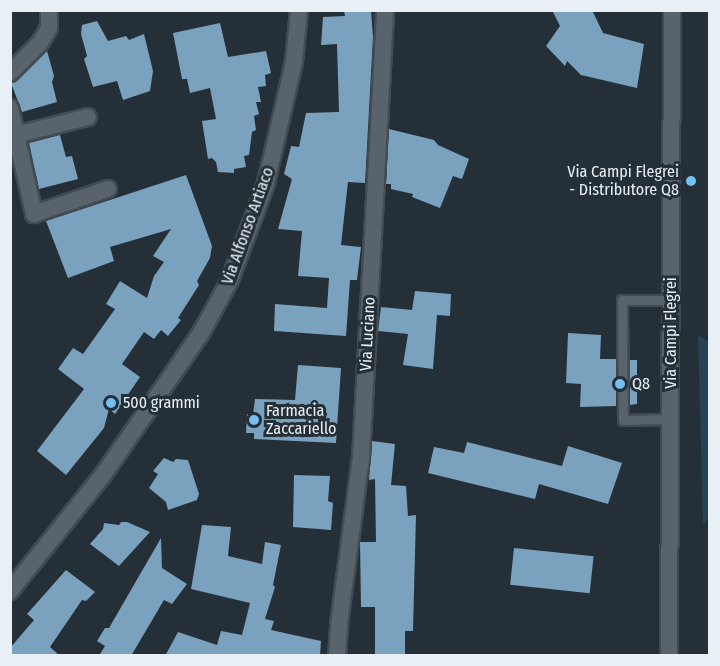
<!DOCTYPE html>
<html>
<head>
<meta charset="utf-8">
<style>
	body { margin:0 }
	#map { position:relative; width:720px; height:666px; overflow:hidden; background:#252f37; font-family:"Fira Sans Condensed",sans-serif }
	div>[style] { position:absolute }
	.green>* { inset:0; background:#284255 }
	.building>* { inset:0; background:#7aa1bd; transform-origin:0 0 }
	.roads { filter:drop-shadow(2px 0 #434b52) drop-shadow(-2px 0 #434b52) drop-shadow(0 2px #434b52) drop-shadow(0 -2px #434b52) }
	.service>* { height:9px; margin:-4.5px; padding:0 4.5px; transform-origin:4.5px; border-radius:4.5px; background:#58636c }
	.minor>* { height:16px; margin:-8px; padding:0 8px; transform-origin:8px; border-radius:8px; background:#58636c }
	.secondary>* { height:16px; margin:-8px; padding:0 8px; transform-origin:8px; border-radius:8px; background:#58636c }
	.dots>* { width:16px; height:16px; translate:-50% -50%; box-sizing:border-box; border:3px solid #252f37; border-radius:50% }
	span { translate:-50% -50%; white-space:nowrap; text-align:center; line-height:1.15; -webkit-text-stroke:6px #252f37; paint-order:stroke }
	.poi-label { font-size:16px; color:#e9f0f5 }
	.right { translate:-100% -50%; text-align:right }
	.left { translate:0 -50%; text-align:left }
	.street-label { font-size:16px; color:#e9f0f5 }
	.frame { position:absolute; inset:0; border:12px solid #e9f0f5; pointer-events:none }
</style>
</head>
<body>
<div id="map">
	<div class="green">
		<div style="clip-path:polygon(698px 335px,710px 342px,710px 515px,703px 526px)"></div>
	</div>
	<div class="building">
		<div style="clip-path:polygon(344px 10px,371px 10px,373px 37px,365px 183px,348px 182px,341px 245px,361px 247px,357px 280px,350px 280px,346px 336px,274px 331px,275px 304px,327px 308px,329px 278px,298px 276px,302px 231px,278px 229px,292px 179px,284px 174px,291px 146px,299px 147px,306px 113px,339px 112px,337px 44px,321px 45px,323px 17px,345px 16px)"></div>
		<div style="clip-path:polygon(552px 10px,592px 10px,603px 33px,644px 44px,637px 88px,581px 75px,567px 61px,565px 66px,546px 46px,560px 26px)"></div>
		<div style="clip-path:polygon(97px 21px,108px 41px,126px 36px,129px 40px,144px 34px,153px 71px,150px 91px,123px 100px,117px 81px,93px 87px,84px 59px,87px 56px,81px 34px,82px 25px)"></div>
		<div style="clip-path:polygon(220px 23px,228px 57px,266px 51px,271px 73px,265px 75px,266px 86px,258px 87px,261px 102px,256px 102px,259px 114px,254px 116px,256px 130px,252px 132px,249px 155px,244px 156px,246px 167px,234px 169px,234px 173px,218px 172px,216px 162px,212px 158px,208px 159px,202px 121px,216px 119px,210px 88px,190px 93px,187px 79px,182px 79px,173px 33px)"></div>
		<div style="clip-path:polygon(47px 51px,54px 76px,52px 82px,57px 102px,22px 112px,11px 83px)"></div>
		<div style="clip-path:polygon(389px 129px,434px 140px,438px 145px,469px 159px,462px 179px,453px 176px,440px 208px,412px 197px,413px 194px,391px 189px,391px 184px,386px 184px)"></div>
		<div style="clip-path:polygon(60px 135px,66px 157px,72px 156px,78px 179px,39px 189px,29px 143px)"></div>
		<div style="clip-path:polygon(186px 175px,212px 246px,210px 258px,197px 281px,199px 285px,178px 318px,181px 320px,168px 336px,161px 330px,154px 339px,144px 332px,122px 364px,140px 377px,115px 414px,109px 409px,104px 428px,66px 475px,37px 451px,84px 389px,58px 369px,73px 348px,83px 354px,115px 309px,106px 304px,120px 281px,147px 298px,154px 276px,164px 262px,153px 256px,171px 229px,110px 247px,114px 261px,68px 278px,46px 221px)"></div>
		<div style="clip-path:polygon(415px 291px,451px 294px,450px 316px,437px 315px,433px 369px,403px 365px,408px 334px,378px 331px,381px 307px,412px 310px)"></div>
		<div style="clip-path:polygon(568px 333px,601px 335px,600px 359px,616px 359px,616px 406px,580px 407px,581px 384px,566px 383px)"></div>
		<div style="clip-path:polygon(629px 360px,637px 360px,637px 404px,630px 405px)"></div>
		<div style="clip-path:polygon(298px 365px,341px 368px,336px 443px,254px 439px,254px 433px,246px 433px,247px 414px,253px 415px,255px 399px,295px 400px)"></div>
		<div style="clip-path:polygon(372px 441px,395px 444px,391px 485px,406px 486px,408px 516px,416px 515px,413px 631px,405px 631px,405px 656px,375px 656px,375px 607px,361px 607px,360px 542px,376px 542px,375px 479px,369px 480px)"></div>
		<div style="clip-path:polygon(467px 442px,562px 466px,568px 446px,622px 463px,608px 504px,539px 484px,535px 499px,428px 473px,434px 447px,464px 453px)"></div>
		<div style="clip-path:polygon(164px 458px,173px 462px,176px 459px,188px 460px,199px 494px,197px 500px,168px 510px,166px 502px,149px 488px,158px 474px,153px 471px)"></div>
		<div style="clip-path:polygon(294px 475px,330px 476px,328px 501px,333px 503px,331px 530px,293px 527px)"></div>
		<div style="clip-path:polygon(121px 522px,127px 522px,150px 532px,119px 566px,90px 544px,103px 529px,104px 523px,119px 525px)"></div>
		<div style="clip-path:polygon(202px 525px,231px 527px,228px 556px,262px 564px,265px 542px,281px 545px,273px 585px,275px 587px,265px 619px,274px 621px,271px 630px,321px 641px,320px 656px,165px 656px,178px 632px,217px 645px,221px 631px,242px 635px,250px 603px,191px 589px)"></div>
		<div style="clip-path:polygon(161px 538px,162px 568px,187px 584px,172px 604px,164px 600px,131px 656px,99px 656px,105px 646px,97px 641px,105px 628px,109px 628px)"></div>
		<div style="left:514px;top:548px;width:80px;height:37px;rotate:6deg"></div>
		<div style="clip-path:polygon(66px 570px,95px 592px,86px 601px,82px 600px,50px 647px,60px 656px,10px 656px,10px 648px,34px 620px,27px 614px)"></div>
	</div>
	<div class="roads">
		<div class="service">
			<div style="left:670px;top:419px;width:47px;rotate:178.8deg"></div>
			<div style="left:623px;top:420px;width:120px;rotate:-90.5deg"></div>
			<div style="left:622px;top:300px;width:49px"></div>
		</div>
		<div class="minor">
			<div style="left:10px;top:73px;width:42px;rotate:-45deg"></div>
			<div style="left:40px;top:43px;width:17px;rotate:-59deg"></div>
			<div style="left:49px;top:28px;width:18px;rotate:-90deg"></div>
			<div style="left:10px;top:108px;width:109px;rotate:77.2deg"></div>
			<div style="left:34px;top:214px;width:78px;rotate:-18.7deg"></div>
			<div style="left:16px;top:135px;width:74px;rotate:-14deg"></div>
			<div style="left:337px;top:656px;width:32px;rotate:-86deg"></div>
			<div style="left:339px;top:624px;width:168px;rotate:-82.5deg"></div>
			<div style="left:361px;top:457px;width:448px;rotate:-86.9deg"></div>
		</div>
		<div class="secondary">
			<div style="left:10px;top:591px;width:149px;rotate:-51.3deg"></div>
			<div style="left:103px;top:475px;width:173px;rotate:-55.4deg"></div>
			<div style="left:201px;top:333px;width:60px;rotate:-61.3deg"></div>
			<div style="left:230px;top:280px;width:103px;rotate:-69.6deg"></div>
			<div style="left:266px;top:183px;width:124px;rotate:-77deg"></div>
			<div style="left:294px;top:62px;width:52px;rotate:-84.5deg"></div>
			<div style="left:669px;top:656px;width:646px;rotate:-89.73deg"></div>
		</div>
	</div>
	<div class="dots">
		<div style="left:691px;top:181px;background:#74c0f6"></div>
		<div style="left:620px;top:384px;background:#74c0f6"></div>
		<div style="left:111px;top:403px;background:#74c0f6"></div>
		<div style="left:254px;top:420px;background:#74c0f6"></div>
	</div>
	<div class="poi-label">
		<span class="right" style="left:679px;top:181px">Via Campi Flegrei<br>- Distributore Q8</span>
		<span class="left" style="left:632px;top:384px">Q8</span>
		<span class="left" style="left:123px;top:403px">500 grammi</span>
		<span class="left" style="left:266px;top:420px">Farmacia<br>Zaccariello</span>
	</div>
	<div class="street-label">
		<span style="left:248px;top:226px;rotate:-70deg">Via Alfonso Artiaco</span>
		<span style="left:671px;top:333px;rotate:-90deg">Via Campi Flegrei</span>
		<span style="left:368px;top:334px;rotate:-87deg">Via Luciano</span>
	</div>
	<div class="frame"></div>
</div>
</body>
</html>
